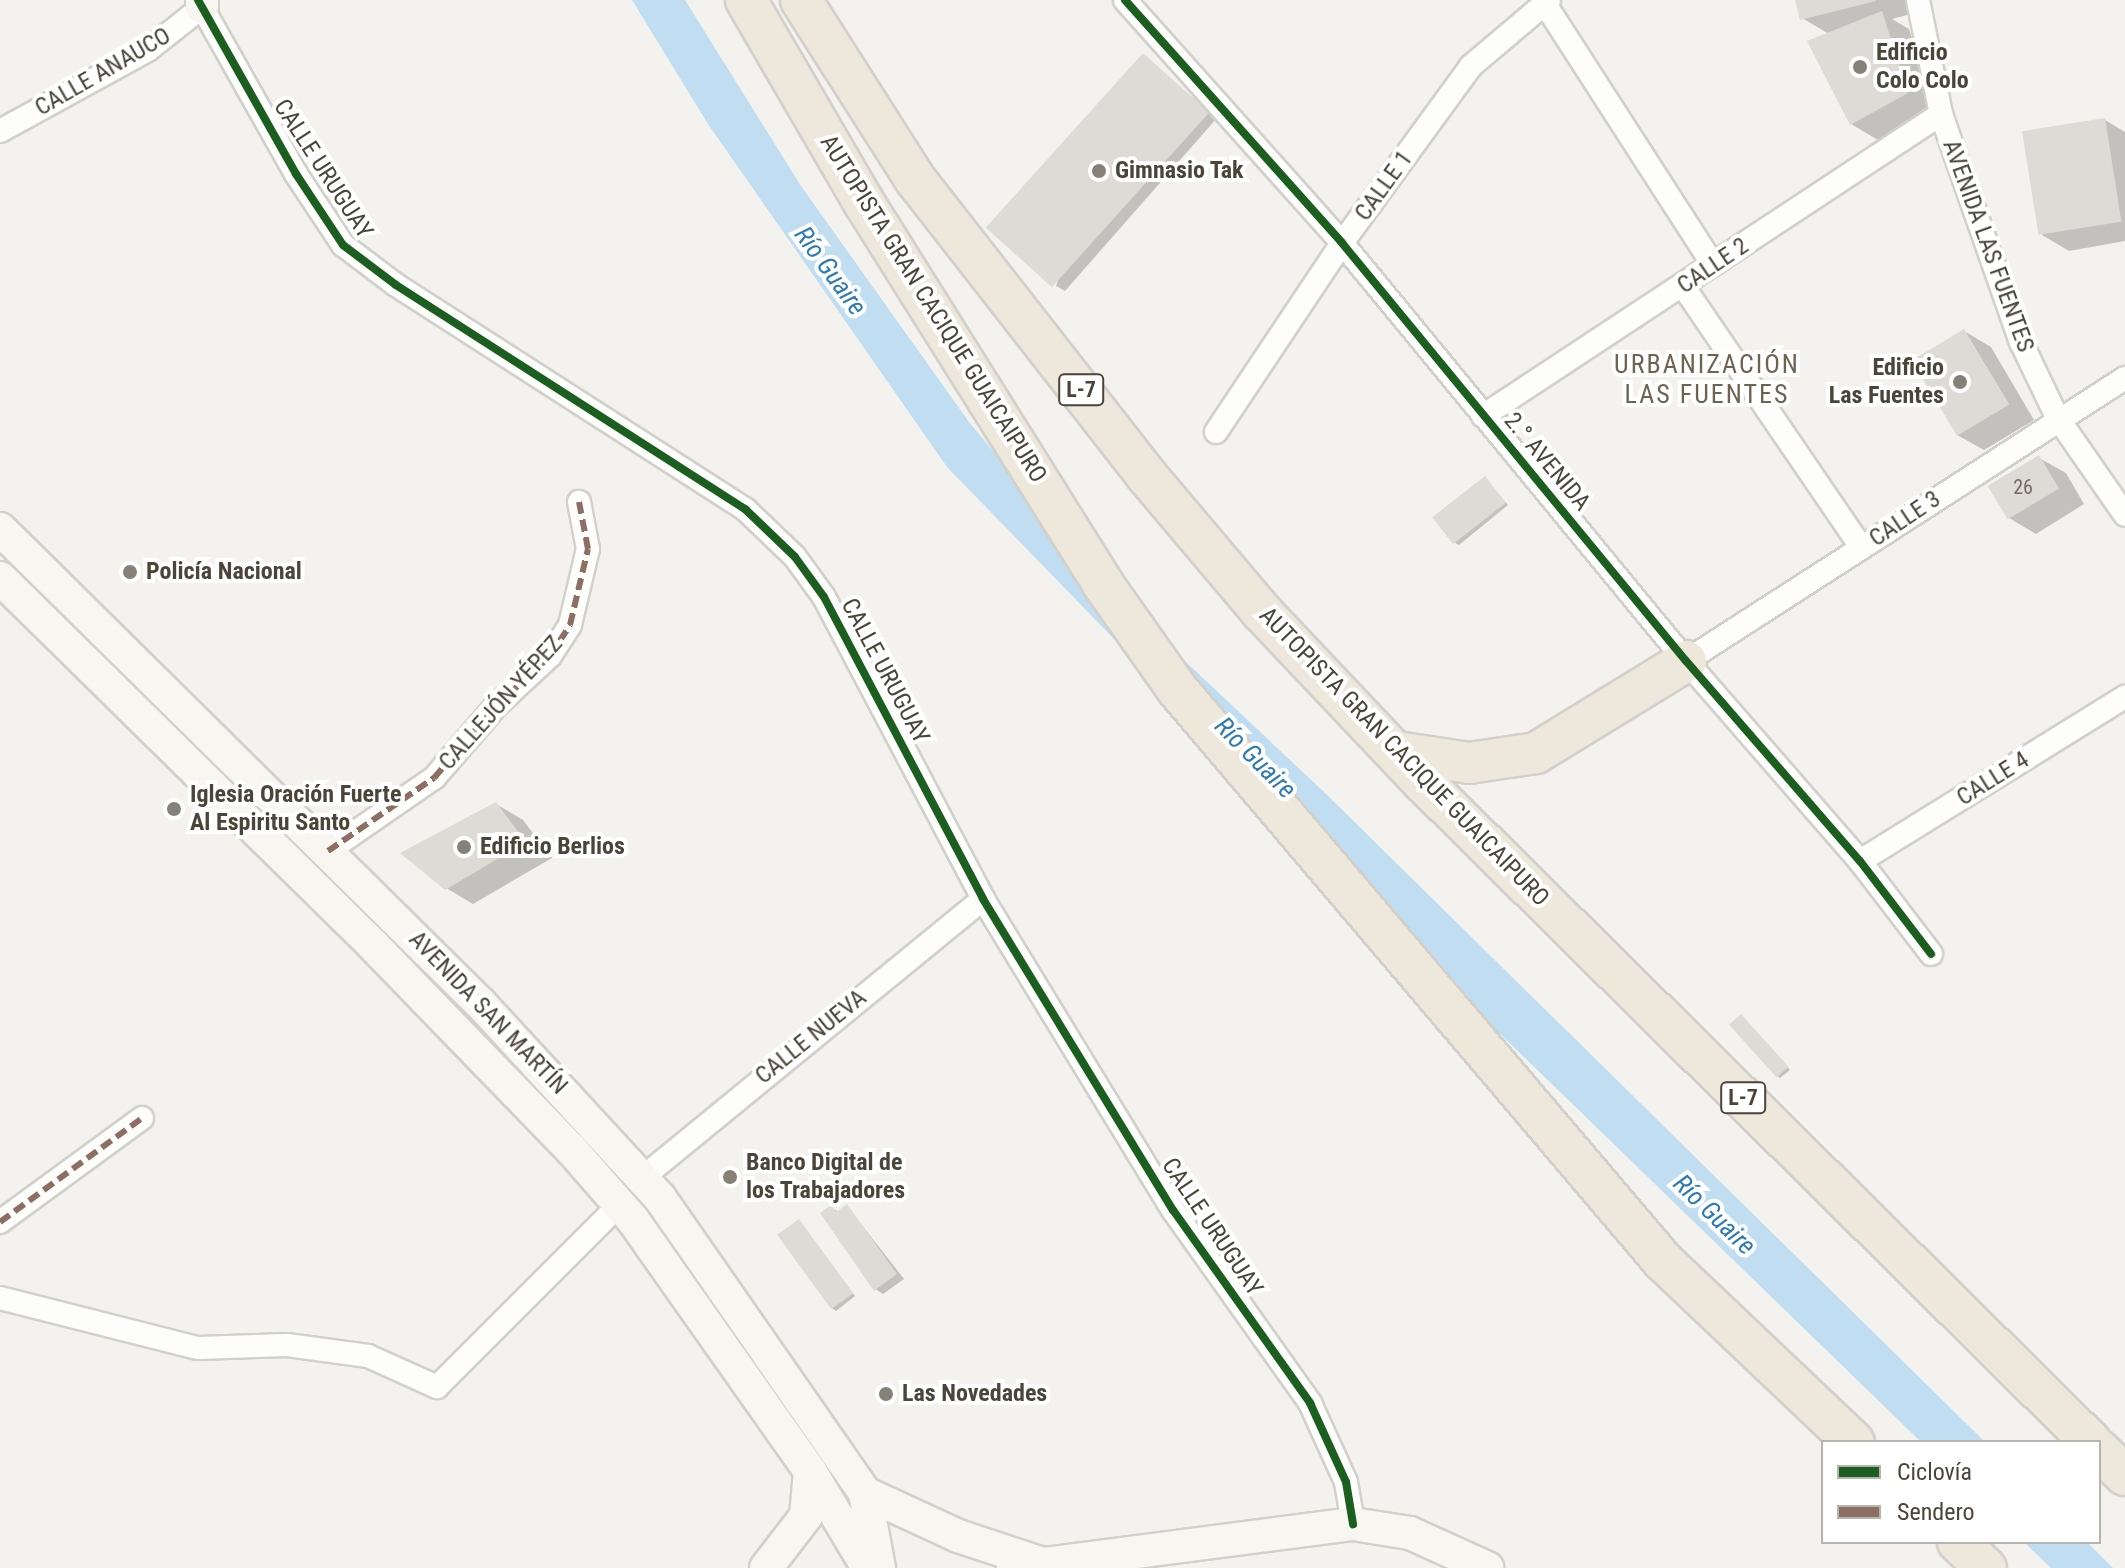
<!DOCTYPE html>
<html>
<head>
<meta charset="utf-8">
<style>
	body { margin:0 }
	#map { position:relative; width:2125px; height:1568px; overflow:hidden; background:#f4f2ee; font-family:"Roboto Condensed",sans-serif }
	div>[style] { position:absolute }
	.water>* { inset:0; background:#c0ddf1 }
	.shadow>* { inset:0; background:#0003 }
	.building>* { inset:0; background:#dedbd6; transform-origin:0 0 }
	.roads { filter:drop-shadow(2px 0 #d2d0cb) drop-shadow(-2px 0 #d2d0cb) drop-shadow(0 2px #d2d0cb) drop-shadow(0 -2px #d2d0cb) }
	.street>* { height:22px; margin:-11px; padding:0 11px; transform-origin:11px; border-radius:11px; background:#fdfdfc }
	.secondary>* { height:32px; margin:-16px; padding:0 16px; transform-origin:16px; border-radius:16px; background:#f7f6f1 }
	.highway>* { height:40px; margin:-20px; padding:0 20px; transform-origin:20px; border-radius:20px; background:#ede8db }
	.quiet>* { height:6px; margin-top:-3px; transform-origin:0; background:repeating-linear-gradient(90deg,#8d6e63 0 12px,transparent 0 18px) }
	.cycleway>* { height:8px; margin:-4px; padding:0 4px; transform-origin:4px; border-radius:4px; background:#1b5e20 }
	.dots>* { width:22px; height:22px; translate:-50% -50%; box-sizing:border-box; border:4px solid #fff; border-radius:50% }
	span { translate:-50% -50%; white-space:nowrap; text-align:center; line-height:1.15; -webkit-text-stroke:8px #fff; paint-order:stroke }
	.number-label { font-size:20px; color:#706a61 }
	.number-label span { -webkit-text-stroke-width:0 }
	.shield-label span { padding:2px 6px; background:#fff; border:2px solid; border-radius:6px; -webkit-text-stroke-width:0 }
	.shield-label { font-size:22px; color:#4b4439; font-weight:700 }
	.poi-label { font-size:24px; color:#4b4439; font-weight:700 }
	.left { translate:0 -50%; text-align:left }
	.right { translate:-100% -50%; text-align:right }
	.street-label { font-size:24px; color:#4b4439 }
	.water-label { font-size:26px; color:#2e7ab2; font-style:italic }
	.neighbourhood-label { font-size:26px; color:#6e6250; letter-spacing:2px }
	.legend { position:absolute; left:1821px; top:1440px; width:280px; height:104px; box-sizing:border-box; background:#fff; border:2px solid #b7b4b0; margin:0; padding:10px 14px; list-style:none; font-size:24px; color:#4b4439 }
	.legend li { display:flex; align-items:center; gap:16px; height:40px }
	.legend b { width:40px; border:2px solid #b7b4b0 }
</style>
</head>
<body>
<div id="map">
	<div class="water">
		<div style="clip-path:polygon(632px 0,685px 0,801px 186px,969px 422px,1103px 584px,1324px 792px,1985px 1442px,1921px 1442px,1457px 992px,947px 467px,708px 124px)"></div>
		<div style="clip-path:polygon(2024px 1542px,2087px 1542px,2113px 1568px,2051px 1568px)"></div>
	</div>
	<div class="shadow">
		<div style="clip-path:polygon(1797px 0,1908px 0,1911px 14px,1892px 19px,1909px 29px,1934px 108px,1878px 140px,1851px 124px,1829px 34px,1802px 18px)"></div>
		<div style="clip-path:polygon(1143px 56px,1217px 118px,1065px 291px,1056px 286px)"></div>
		<div style="clip-path:polygon(2105px 120px,2125px 132px,2125px 241px,2069px 251px,2042px 235px)"></div>
		<div style="clip-path:polygon(1964px 331px,1991px 347px,2034px 420px,1984px 450px,1957px 435px)"></div>
		<div style="clip-path:polygon(2039px 458px,2066px 473px,2084px 504px,2036px 534px,2009px 518px)"></div>
		<div style="clip-path:polygon(1485px 479px,1508px 505px,1459px 545px,1455px 543px)"></div>
		<div style="clip-path:polygon(496px 804px,523px 820px,552px 858px,473px 904px,446px 888px)"></div>
		<div style="clip-path:polygon(1741px 1016px,1790px 1070px,1780px 1078px,1777px 1076px)"></div>
		<div style="clip-path:polygon(847px 1206px,904px 1279px,883px 1294px,875px 1289px,831px 1208px,839px 1212px)"></div>
		<div style="clip-path:polygon(799px 1221px,855px 1296px,836px 1311px,832px 1308px)"></div>
	</div>
	<div class="building">
		<div style="clip-path:polygon(1795px 0,1876px 0,1876px 1px,1800px 20px)"></div>
		<div style="clip-path:polygon(1882px 11px,1908px 93px,1850px 125px,1807px 41px)"></div>
		<div style="left:1143px;top:53px;width:89px;height:235px;rotate:42deg"></div>
		<div style="left:2105px;top:118px;width:105px;height:84px;rotate:81deg"></div>
		<div style="left:1964px;top:329px;width:88px;height:61px;rotate:59deg"></div>
		<div style="left:2039px;top:455px;width:39px;height:60px;rotate:59deg"></div>
		<div style="left:1485px;top:476px;width:34px;height:67px;rotate:52deg"></div>
		<div style="clip-path:polygon(496px 802px,526px 842px,445px 890px,400px 853px)"></div>
		<div style="left:1741px;top:1014px;width:71px;height:16px;rotate:48deg"></div>
		<div style="clip-path:polygon(847px 1204px,897px 1274px,874px 1291px,820px 1213px,831px 1205px,836px 1212px)"></div>
		<div style="left:799px;top:1219px;width:92px;height:27px;rotate:54deg"></div>
	</div>
	<div class="roads">
		<div class="street">
			<div style="left:198px;top:0;width:200px;rotate:60.6deg"></div>
			<div style="left:296px;top:174px;width:85px;rotate:56.5deg"></div>
			<div style="left:343px;top:245px;width:66px;rotate:37deg"></div>
			<div style="left:396px;top:285px;width:415px;rotate:32.7deg"></div>
			<div style="left:745px;top:509px;width:69px;rotate:43.8deg"></div>
			<div style="left:795px;top:557px;width:49px;rotate:54.1deg"></div>
			<div style="left:824px;top:597px;width:341px;rotate:62.2deg"></div>
			<div style="left:983px;top:899px;width:364px;rotate:58.6deg"></div>
			<div style="left:1173px;top:1210px;width:237px;rotate:54.6deg"></div>
			<div style="left:1310px;top:1403px;width:87px;rotate:65.5deg"></div>
			<div style="left:1346px;top:1482px;width:43px;rotate:80.5deg"></div>
			<div style="left:1125px;top:0;width:326px;rotate:48.2deg"></div>
			<div style="left:1342px;top:243px;width:541px;rotate:50.55deg"></div>
			<div style="left:1686px;top:661px;width:265px;rotate:49deg"></div>
			<div style="left:1860px;top:861px;width:117px;rotate:52.6deg"></div>
			<div style="left:1918px;top:0;width:116px;rotate:78.6deg"></div>
			<div style="left:1941px;top:114px;width:242px;rotate:70.7deg"></div>
			<div style="left:2021px;top:342px;width:83px;rotate:64.4deg"></div>
			<div style="left:2057px;top:417px;width:119px;rotate:55.2deg"></div>
			<div style="left:1545px;top:4px;width:310px;rotate:57.2deg"></div>
			<div style="left:0;top:131px;width:169px;rotate:-28.7deg"></div>
			<div style="left:148px;top:50px;width:69px;rotate:-38.5deg"></div>
			<div style="left:1683px;top:286px;width:317px;rotate:55.7deg"></div>
			<div style="left:1483px;top:416px;width:549px;rotate:-33.4deg"></div>
			<div style="left:1216px;top:432px;width:227px;rotate:-56.3deg"></div>
			<div style="left:1342px;top:243px;width:219px;rotate:-53.9deg"></div>
			<div style="left:1471px;top:66px;width:102px;rotate:-40.2deg"></div>
			<div style="left:1686px;top:661px;width:522px;rotate:-32.81deg"></div>
			<div style="left:328px;top:851px;width:129px;rotate:-34.6deg"></div>
			<div style="left:434px;top:778px;width:94px;rotate:-49.3deg"></div>
			<div style="left:495px;top:707px;width:75px;rotate:-42.8deg"></div>
			<div style="left:550px;top:656px;width:37px;rotate:-57deg"></div>
			<div style="left:570px;top:625px;width:78px;rotate:-76.7deg"></div>
			<div style="left:588px;top:549px;width:48px;rotate:-100.8deg"></div>
			<div style="left:1860px;top:861px;width:312px;rotate:-31.8deg"></div>
			<div style="left:642px;top:1178px;width:441px;rotate:-39.3deg"></div>
			<div style="left:0;top:1222px;width:176px;rotate:-36.2deg"></div>
			<div style="left:0;top:1298px;width:204px;rotate:14.2deg"></div>
			<div style="left:198px;top:1348px;width:89px;rotate:-1.9deg"></div>
			<div style="left:287px;top:1345px;width:82px;rotate:7.7deg"></div>
			<div style="left:368px;top:1356px;width:76px;rotate:24.2deg"></div>
			<div style="left:437px;top:1387px;width:257px;rotate:-45deg"></div>
		</div>
		<div class="secondary">
			<div style="left:202px;top:7px;width:7px;rotate:-90deg"></div>
			<div style="left:0;top:529px;width:676px;rotate:44.64deg"></div>
			<div style="left:481px;top:1004px;width:264px;rotate:47.3deg"></div>
			<div style="left:660px;top:1198px;width:359px;rotate:55.2deg"></div>
			<div style="left:865px;top:1493px;width:76px;rotate:79.4deg"></div>
			<div style="left:0;top:578px;width:522px;rotate:44.53deg"></div>
			<div style="left:372px;top:944px;width:286px;rotate:45.9deg"></div>
			<div style="left:571px;top:1149px;width:94px;rotate:48.9deg"></div>
			<div style="left:633px;top:1220px;width:307px;rotate:54.8deg"></div>
			<div style="left:810px;top:1471px;width:113px;rotate:59.1deg"></div>
			<div style="left:865px;top:1493px;width:102px;rotate:24.8deg"></div>
			<div style="left:958px;top:1536px;width:86px;rotate:18.2deg"></div>
			<div style="left:766px;top:1568px;width:66px;rotate:-52.4deg"></div>
			<div style="left:806px;top:1516px;width:45px;rotate:-84.9deg"></div>
			<div style="left:1013px;top:1568px;width:343px;rotate:-7.4deg"></div>
			<div style="left:1353px;top:1524px;width:58px;rotate:9deg"></div>
			<div style="left:1410px;top:1533px;width:85px;rotate:24.4deg"></div>
		</div>
		<div class="highway">
			<div style="left:746px;top:0;width:233px;rotate:59.8deg"></div>
			<div style="left:863px;top:201px;width:452px;rotate:57.9deg"></div>
			<div style="left:1103px;top:584px;width:128px;rotate:54.8deg"></div>
			<div style="left:1177px;top:689px;width:751px;rotate:49.65deg"></div>
			<div style="left:1663px;top:1261px;width:263px;rotate:43.5deg"></div>
			<div style="left:801px;top:0;width:212px;rotate:57.5deg"></div>
			<div style="left:915px;top:179px;width:377px;rotate:52deg"></div>
			<div style="left:1147px;top:476px;width:177px;rotate:49.8deg"></div>
			<div style="left:1261px;top:611px;width:234px;rotate:46.6deg"></div>
			<div style="left:1422px;top:781px;width:940px;rotate:44.66deg"></div>
			<div style="left:1397px;top:752px;width:73px;rotate:8.7deg"></div>
			<div style="left:1469px;top:763px;width:68px;rotate:-8.5deg"></div>
			<div style="left:1536px;top:753px;width:176px;rotate:-31.5deg"></div>
			<div style="left:2099px;top:1450px;width:36px;rotate:44deg"></div>
			<div style="left:1958px;top:1542px;width:38px;rotate:43deg"></div>
		</div>
	</div>
	<div class="quiet">
		<div style="left:328px;top:851px;width:129px;rotate:-34.6deg"></div>
		<div style="left:434px;top:778px;width:94px;rotate:-49.3deg"></div>
		<div style="left:495px;top:707px;width:75px;rotate:-42.8deg"></div>
		<div style="left:550px;top:656px;width:37px;rotate:-57deg"></div>
		<div style="left:570px;top:625px;width:78px;rotate:-76.7deg"></div>
		<div style="left:588px;top:549px;width:48px;rotate:-100.8deg"></div>
		<div style="left:0;top:1222px;width:176px;rotate:-36.2deg"></div>
	</div>
	<div class="cycleway">
		<div style="left:198px;top:0;width:200px;rotate:60.6deg"></div>
		<div style="left:296px;top:174px;width:85px;rotate:56.5deg"></div>
		<div style="left:343px;top:245px;width:66px;rotate:37deg"></div>
		<div style="left:396px;top:285px;width:415px;rotate:32.7deg"></div>
		<div style="left:745px;top:509px;width:69px;rotate:43.8deg"></div>
		<div style="left:795px;top:557px;width:49px;rotate:54.1deg"></div>
		<div style="left:824px;top:597px;width:341px;rotate:62.2deg"></div>
		<div style="left:983px;top:899px;width:364px;rotate:58.6deg"></div>
		<div style="left:1173px;top:1210px;width:237px;rotate:54.6deg"></div>
		<div style="left:1310px;top:1403px;width:87px;rotate:65.5deg"></div>
		<div style="left:1346px;top:1482px;width:43px;rotate:80.5deg"></div>
		<div style="left:1125px;top:0;width:326px;rotate:48.2deg"></div>
		<div style="left:1342px;top:243px;width:541px;rotate:50.55deg"></div>
		<div style="left:1686px;top:661px;width:265px;rotate:49deg"></div>
		<div style="left:1860px;top:861px;width:117px;rotate:52.6deg"></div>
	</div>
	<div class="dots">
		<div style="left:1860px;top:67px;background:#868178"></div>
		<div style="left:1099px;top:171px;background:#868178"></div>
		<div style="left:1960px;top:382px;background:#868178"></div>
		<div style="left:130px;top:572px;background:#868178"></div>
		<div style="left:174px;top:809px;background:#868178"></div>
		<div style="left:464px;top:847px;background:#868178"></div>
		<div style="left:730px;top:1177px;background:#868178"></div>
		<div style="left:886px;top:1394px;background:#868178"></div>
	</div>
	<div class="number-label">
		<span style="left:2023px;top:487px">26</span>
	</div>
	<div class="shield-label">
		<span style="left:1081px;top:390px">L-7</span>
		<span style="left:1743px;top:1098px">L-7</span>
	</div>
	<div class="poi-label">
		<span class="left" style="left:1876px;top:67px">Edificio<br>Colo Colo</span>
		<span class="left" style="left:1115px;top:171px">Gimnasio Tak</span>
		<span class="right" style="left:1944px;top:382px">Edificio<br>Las Fuentes</span>
		<span class="left" style="left:146px;top:572px">Policía Nacional</span>
		<span class="left" style="left:190px;top:809px">Iglesia Oración Fuerte<br>Al Espiritu Santo</span>
		<span class="left" style="left:480px;top:847px">Edificio Berlios</span>
		<span class="left" style="left:746px;top:1177px">Banco Digital de<br>los Trabajadores</span>
		<span class="left" style="left:902px;top:1394px">Las Novedades</span>
	</div>
	<div class="street-label">
		<span style="left:103px;top:72px;rotate:-30deg">CALLE ANAUCO</span>
		<span style="left:323px;top:169px;rotate:57deg">CALLE URUGUAY</span>
		<span style="left:1384px;top:186px;rotate:-54deg">CALLE 1</span>
		<span style="left:1988px;top:246px;rotate:70deg">AVENIDA LAS FUENTES</span>
		<span style="left:1713px;top:266px;rotate:-34deg">CALLE 2</span>
		<span style="left:933px;top:309px;rotate:58deg">AUTOPISTA GRAN CACIQUE GUAICAIPURO</span>
		<span style="left:1547px;top:462px;rotate:50deg">2.° AVENIDA</span>
		<span style="left:1905px;top:519px;rotate:-34deg">CALLE 3</span>
		<span style="left:885px;top:671px;rotate:62deg">CALLE URUGUAY</span>
		<span style="left:501px;top:703px;rotate:-48deg">CALLEJÓN YÉPEZ</span>
		<span style="left:1404px;top:757px;rotate:46deg">AUTOPISTA GRAN CACIQUE GUAICAIPURO</span>
		<span style="left:1993px;top:779px;rotate:-32deg">CALLE 4</span>
		<span style="left:488px;top:1013px;rotate:46deg">AVENIDA SAN MARTÍN</span>
		<span style="left:811px;top:1037px;rotate:-39deg">CALLE NUEVA</span>
		<span style="left:1212px;top:1227px;rotate:56deg">CALLE URUGUAY</span>
	</div>
	<div class="water-label">
		<span style="left:830px;top:271px;rotate:54deg">Río Guaire</span>
		<span style="left:1255px;top:758px;rotate:45deg">Río Guaire</span>
		<span style="left:1714px;top:1215px;rotate:44deg">Río Guaire</span>
	</div>
	<div class="neighbourhood-label">
		<span style="left:1707px;top:380px">URBANIZACIÓN<br>LAS FUENTES</span>
	</div>
	<ul class="legend">
	<li><b style="height:10px;background:#1b5e20"></b>Ciclovía</li>
	<li><b style="height:10px;background:#8d6e63"></b>Sendero</li>
	</ul>
</div>
</body>
</html>
